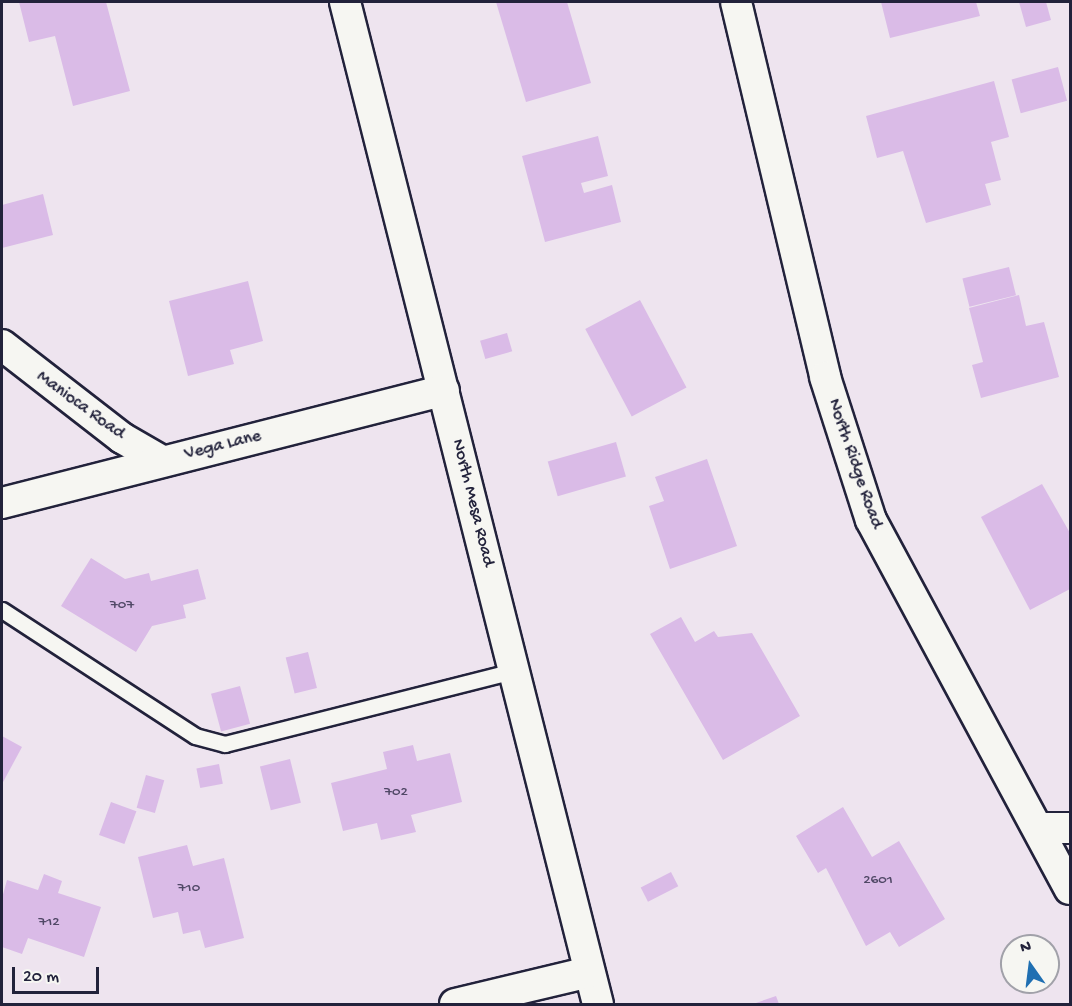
<!DOCTYPE html>
<html>
<head>
<meta charset="utf-8">
<style>
	body { margin:0 }
	#map { position:relative; width:1072px; height:1006px; overflow:hidden; background:#eee4ef; font-family:"Gochi Hand",sans-serif }
	div>[style] { position:absolute }
	.building>* { inset:0; background:#dabbe7; transform-origin:0 0 }
	.roads { filter:drop-shadow(2px 0 #22223b) drop-shadow(-2px 0 #22223b) drop-shadow(0 2px #22223b) drop-shadow(0 -2px #22223b) }
	.lane>* { height:15px; margin:-7.5px; padding:0 7.5px; transform-origin:7.5px; border-radius:7.5px; background:#f6f6f2 }
	.street>* { height:30px; margin:-15px; padding:0 15px; transform-origin:15px; border-radius:15px; background:#f6f6f2 }
	span { translate:-50% -50%; white-space:nowrap; text-align:center; line-height:1.15; -webkit-text-stroke:4.5px #f6f6f2; paint-order:stroke }
	.number-label { font-size:15px; color:#504866 }
	.number-label span { -webkit-text-stroke-width:0 }
	.street-label { font-size:18px; color:#22223b }
	.frame { position:absolute; inset:0; border:3px solid #22223b; pointer-events:none }
	.north { position:absolute; left:1000px; top:934px; width:60px; height:60px; box-sizing:border-box; background:#f6f6f2; border:2px solid #a1a1a9; border-radius:50%; rotate:346deg; font-size:16px; font-weight:700; line-height:24px; text-align:center; color:#22223b }
	.north::after { content:''; display:block; margin:auto; width:21px; height:27px; background:#1f6fb2; clip-path:polygon(50% 0,100% 100%,50% 72%,0 100%) }
	.scale { position:absolute; left:12px; top:967px; width:87px; height:27px; box-sizing:border-box; border:3px solid #22223b; border-top:0; padding-left:8px; font-size:18px; line-height:21px; white-space:nowrap; color:#22223b; -webkit-text-stroke:4px #f6f6f2; paint-order:stroke }
</style>
</head>
<body>
<div id="map">
	<div class="building">
		<div style="clip-path:polygon(19px 2px,106px 2px,130px 91px,73px 106px,55px 36px,29px 42px)"></div>
		<div style="clip-path:polygon(496px 2px,567px 2px,591px 83px,526px 102px)"></div>
		<div style="clip-path:polygon(881px 2px,976px 2px,980px 16px,890px 38px)"></div>
		<div style="clip-path:polygon(1019px 2px,1046px 2px,1051px 20px,1026px 27px)"></div>
		<div style="left:1058px;top:67px;width:35px;height:48px;rotate:75deg"></div>
		<div style="clip-path:polygon(994px 81px,1009px 137px,991px 142px,1001px 180px,985px 184px,991px 205px,926px 223px,903px 151px,877px 158px,866px 116px)"></div>
		<div style="clip-path:polygon(598px 136px,608px 176px,581px 183px,584px 193px,612px 185px,621px 222px,545px 242px,522px 156px)"></div>
		<div style="clip-path:polygon(43px 194px,53px 235px,2px 248px,2px 205px)"></div>
		<div style="left:1009px;top:267px;width:29px;height:48px;rotate:76deg"></div>
		<div style="clip-path:polygon(248px 281px,263px 341px,230px 350px,234px 364px,188px 376px,169px 301px)"></div>
		<div style="clip-path:polygon(1019px 295px,1026px 326px,1044px 322px,1059px 377px,981px 398px,972px 365px,983px 362px,969px 308px)"></div>
		<div style="left:640px;top:300px;width:99px;height:62px;rotate:62deg"></div>
		<div style="left:507px;top:333px;width:19px;height:28px;rotate:74deg"></div>
		<div style="left:616px;top:442px;width:36px;height:71px;rotate:74deg"></div>
		<div style="clip-path:polygon(707px 459px,737px 546px,670px 569px,649px 506px,664px 501px,655px 477px)"></div>
		<div style="clip-path:polygon(1042px 484px,1070px 533px,1070px 589px,1030px 610px,981px 517px)"></div>
		<div style="clip-path:polygon(91px 558px,125px 579px,149px 573px,151px 581px,198px 569px,206px 599px,183px 605px,186px 618px,152px 626px,136px 652px,61px 606px)"></div>
		<div style="clip-path:polygon(681px 617px,695px 642px,714px 631px,718px 637px,752px 633px,800px 716px,723px 760px,650px 634px)"></div>
		<div style="left:308px;top:652px;width:37px;height:23px;rotate:76deg"></div>
		<div style="left:240px;top:686px;width:39px;height:30px;rotate:75deg"></div>
		<div style="clip-path:polygon(2px 736px,22px 747px,2px 784px)"></div>
		<div style="clip-path:polygon(413px 745px,417px 761px,450px 753px,462px 802px,411px 815px,416px 832px,381px 840px,377px 823px,343px 831px,331px 783px,387px 769px,383px 752px)"></div>
		<div style="left:290px;top:759px;width:45px;height:31px;rotate:76deg"></div>
		<div style="left:219px;top:764px;width:20px;height:23px;rotate:79deg"></div>
		<div style="left:146px;top:775px;width:19px;height:34px;rotate:16deg"></div>
		<div style="left:111px;top:802px;width:27px;height:35px;rotate:20deg"></div>
		<div style="clip-path:polygon(843px 807px,872px 857px,899px 841px,945px 919px,899px 947px,890px 932px,866px 946px,826px 868px,818px 873px,796px 836px)"></div>
		<div style="clip-path:polygon(187px 845px,193px 866px,224px 858px,244px 938px,205px 948px,200px 930px,183px 934px,178px 912px,153px 918px,138px 857px)"></div>
		<div style="left:671px;top:872px;width:16px;height:34px;rotate:63deg"></div>
		<div style="clip-path:polygon(44px 874px,62px 881px,58px 893px,101px 907px,84px 957px,28px 938px,22px 954px,2px 947px,2px 898px,7px 880px,38px 890px)"></div>
		<div style="clip-path:polygon(776px 996px,779px 1004px,753px 1004px)"></div>
	</div>
	<div class="roads">
		<div class="lane">
			<div style="left:2px;top:610px;width:230px;rotate:33.1deg"></div>
			<div style="left:195px;top:736px;width:31px;rotate:15deg"></div>
			<div style="left:225px;top:744px;width:298px;rotate:-14.2deg"></div>
		</div>
		<div class="street">
			<div style="left:345px;top:2px;width:1033px;rotate:75.83deg"></div>
			<div style="left:736px;top:2px;width:385px;rotate:76.6deg"></div>
			<div style="left:825px;top:377px;width:150px;rotate:72.2deg"></div>
			<div style="left:871px;top:520px;width:419px;rotate:61.7deg"></div>
			<div style="left:2px;top:345px;width:152px;rotate:37.8deg"></div>
			<div style="left:122px;top:438px;width:46px;rotate:29.9deg"></div>
			<div style="left:2px;top:503px;width:456px;rotate:-14.3deg"></div>
			<div style="left:1039px;top:828px;width:31px"></div>
			<div style="left:455px;top:1004px;width:138px;rotate:-13.4deg"></div>
		</div>
	</div>
	<div class="number-label">
		<span style="left:122px;top:606px">707</span>
		<span style="left:396px;top:793px">702</span>
		<span style="left:878px;top:881px">2601</span>
		<span style="left:189px;top:889px">710</span>
		<span style="left:49px;top:923px">712</span>
	</div>
	<div class="street-label">
		<span style="left:80px;top:406px;rotate:36deg">Manioca Road</span>
		<span style="left:223px;top:446px;rotate:-14deg">Vega Lane</span>
		<span style="left:854px;top:464px;rotate:71deg">North Ridge Road</span>
		<span style="left:472px;top:503px;rotate:76deg">North Mesa Road</span>
	</div>
	<div class="frame"></div>
	<div class="north">N</div>
	<div class="scale">20 m</div>
</div>
</body>
</html>
